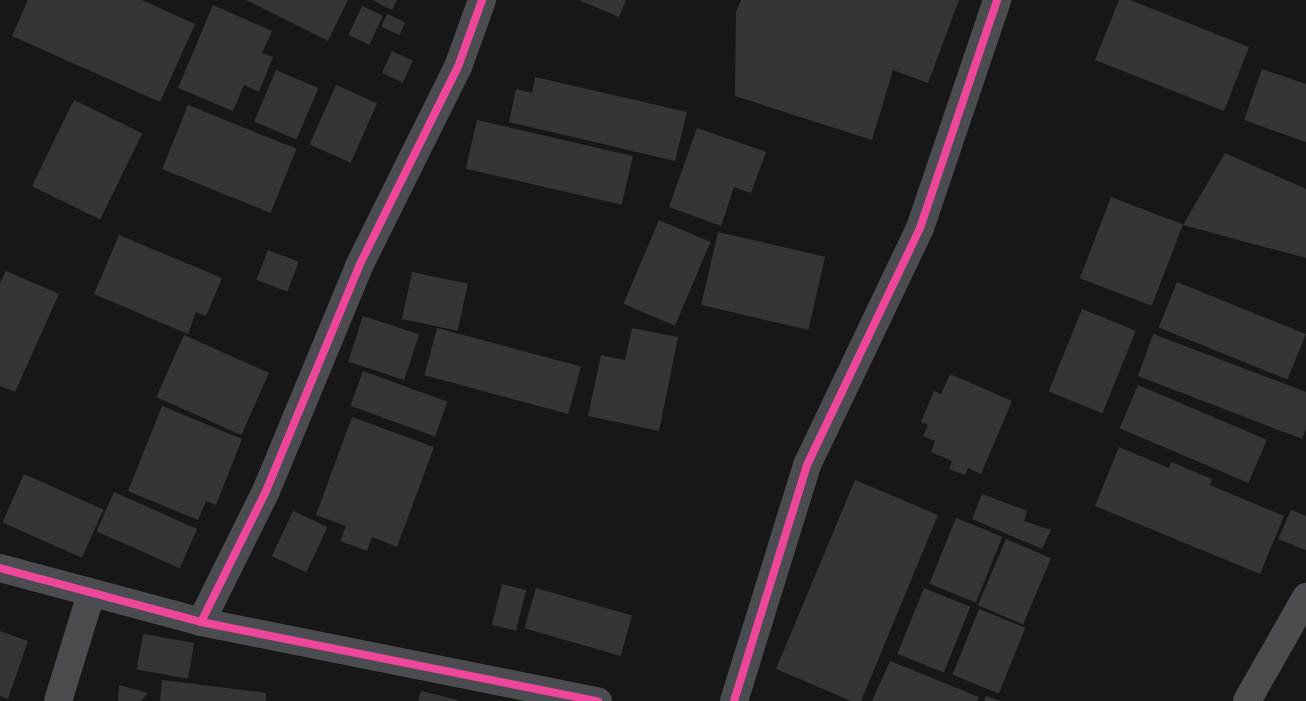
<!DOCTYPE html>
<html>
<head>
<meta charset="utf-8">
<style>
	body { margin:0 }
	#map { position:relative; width:1306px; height:701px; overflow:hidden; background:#171717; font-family:"Archivo Narrow",sans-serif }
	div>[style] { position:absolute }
	.building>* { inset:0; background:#353536; transform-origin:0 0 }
	.street>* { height:28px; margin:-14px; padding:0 14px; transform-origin:14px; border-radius:14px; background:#4b4c50 }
	.cycleway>* { height:8px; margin:-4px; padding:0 4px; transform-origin:4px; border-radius:4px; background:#ed469a }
	span { translate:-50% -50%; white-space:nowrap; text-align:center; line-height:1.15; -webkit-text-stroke:4px #111113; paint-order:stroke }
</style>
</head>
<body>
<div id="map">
	<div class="building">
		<div style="clip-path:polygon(28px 0,142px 0,195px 24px,160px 102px,12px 36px)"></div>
		<div style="clip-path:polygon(246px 0,348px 0,328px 41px)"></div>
		<div style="clip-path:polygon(372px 0,397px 0,392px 10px)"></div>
		<div style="clip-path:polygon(579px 0,626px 0,619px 17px)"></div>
		<div style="clip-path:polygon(741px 0,959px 0,928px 83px,893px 70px,872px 140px,735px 96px,736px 12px)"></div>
		<div style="clip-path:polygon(1119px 0,1130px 0,1249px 47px,1224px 111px,1095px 60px)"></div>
		<div style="clip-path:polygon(213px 5px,272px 31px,262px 53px,273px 57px,259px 92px,244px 85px,233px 111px,178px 88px)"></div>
		<div style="left:362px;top:6px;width:23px;height:32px;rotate:25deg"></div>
		<div style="left:387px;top:14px;width:20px;height:14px;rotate:24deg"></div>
		<div style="left:392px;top:51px;width:23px;height:24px;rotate:25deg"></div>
		<div style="clip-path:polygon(1262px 69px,1306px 84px,1306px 142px,1244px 120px)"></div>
		<div style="left:276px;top:70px;width:46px;height:56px;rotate:23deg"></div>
		<div style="clip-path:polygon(535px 77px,687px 112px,675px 161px,509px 122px,516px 89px,532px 93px)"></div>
		<div style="left:336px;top:85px;width:45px;height:65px;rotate:24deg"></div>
		<div style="left:74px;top:100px;width:76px;height:96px;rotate:26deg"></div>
		<div style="left:188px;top:105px;width:117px;height:69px;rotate:22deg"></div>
		<div style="left:477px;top:120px;width:160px;height:50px;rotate:13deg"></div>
		<div style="clip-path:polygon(697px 128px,766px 152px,751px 193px,734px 187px,721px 226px,669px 207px)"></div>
		<div style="clip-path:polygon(1225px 153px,1306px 189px,1306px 258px,1183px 225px)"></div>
		<div style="left:1111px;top:197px;width:77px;height:87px;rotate:21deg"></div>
		<div style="left:659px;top:220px;width:56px;height:91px;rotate:23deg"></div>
		<div style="left:718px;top:232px;width:110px;height:75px;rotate:13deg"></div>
		<div style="clip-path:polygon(119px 235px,222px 278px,206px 316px,196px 312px,188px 334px,94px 294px)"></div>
		<div style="left:268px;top:250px;width:33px;height:32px;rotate:21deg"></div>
		<div style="clip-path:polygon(6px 271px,59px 294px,15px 392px,0 386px,0 283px)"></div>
		<div style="left:412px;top:272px;width:57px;height:48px;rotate:12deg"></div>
		<div style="left:1177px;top:282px;width:139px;height:49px;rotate:22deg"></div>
		<div style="left:1082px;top:309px;width:58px;height:89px;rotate:22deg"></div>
		<div style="left:363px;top:316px;width:59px;height:48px;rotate:18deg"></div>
		<div style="left:437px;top:328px;width:149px;height:49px;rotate:15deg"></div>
		<div style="clip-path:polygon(632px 328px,678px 337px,659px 431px,588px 416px,601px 355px,625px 360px)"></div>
		<div style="clip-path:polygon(1153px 334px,1306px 392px,1306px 429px,1302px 439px,1138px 376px)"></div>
		<div style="left:184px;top:335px;width:93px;height:68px;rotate:24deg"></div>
		<div style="left:363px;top:371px;width:90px;height:37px;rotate:20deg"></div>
		<div style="clip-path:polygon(950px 374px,1012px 401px,981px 474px,968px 468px,965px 475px,949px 469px,952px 461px,931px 452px,935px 441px,923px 436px,928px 425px,921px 422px,934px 391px,941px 394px)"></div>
		<div style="left:1138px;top:385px;width:140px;height:47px;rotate:23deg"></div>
		<div style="clip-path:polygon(162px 406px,242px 439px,216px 505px,206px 501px,198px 520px,128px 491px)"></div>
		<div style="clip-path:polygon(352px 417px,434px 447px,397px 547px,372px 537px,367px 551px,340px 541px,346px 526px,316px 515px)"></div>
		<div style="clip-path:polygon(1119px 447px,1169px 468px,1171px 462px,1212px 479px,1210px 485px,1284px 516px,1260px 574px,1095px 506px)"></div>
		<div style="left:24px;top:474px;width:87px;height:53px;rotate:24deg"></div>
		<div style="clip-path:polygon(855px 480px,938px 515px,861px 701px,851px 701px,776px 669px)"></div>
		<div style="left:114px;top:492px;width:91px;height:43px;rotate:24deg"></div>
		<div style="clip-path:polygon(982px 494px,1027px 511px,1024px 521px,1051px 530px,1042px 549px,972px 519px)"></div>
		<div style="clip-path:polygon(1291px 510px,1306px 516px,1306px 550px,1278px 539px)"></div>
		<div style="left:293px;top:511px;width:38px;height:50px;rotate:25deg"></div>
		<div style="left:956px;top:518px;width:50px;height:71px;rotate:22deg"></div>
		<div style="left:1006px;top:539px;width:49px;height:72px;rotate:23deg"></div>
		<div style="left:502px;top:584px;width:25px;height:42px;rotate:14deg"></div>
		<div style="left:536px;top:588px;width:100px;height:42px;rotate:16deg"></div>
		<div style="left:924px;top:588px;width:50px;height:71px;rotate:22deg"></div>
		<div style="left:979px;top:609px;width:50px;height:71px;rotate:22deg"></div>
		<div style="clip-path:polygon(0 631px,28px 641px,8px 699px,0 696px)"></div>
		<div style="left:143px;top:634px;width:52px;height:36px;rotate:10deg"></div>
		<div style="clip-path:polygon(890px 661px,979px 697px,977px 701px,872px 701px)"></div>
		<div style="clip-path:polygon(162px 680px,266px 693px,266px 701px,160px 701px)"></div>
		<div style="clip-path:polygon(119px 685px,148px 693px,141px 701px,118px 701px)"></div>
		<div style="clip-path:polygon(421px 691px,458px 700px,458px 701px,418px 701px)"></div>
		<div style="clip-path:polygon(986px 696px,1001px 701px,984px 701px)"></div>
	</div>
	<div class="street">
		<div style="left:0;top:568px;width:208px;rotate:15deg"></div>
		<div style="left:201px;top:622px;width:405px;rotate:11.3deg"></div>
		<div style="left:201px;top:622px;width:146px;rotate:-63.6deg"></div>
		<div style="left:266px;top:491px;width:243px;rotate:-67.5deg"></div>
		<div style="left:359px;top:266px;width:222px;rotate:-63.6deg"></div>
		<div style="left:458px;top:67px;width:71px;rotate:-70.3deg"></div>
		<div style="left:58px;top:701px;width:112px;rotate:-72.9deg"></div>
		<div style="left:734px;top:701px;width:247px;rotate:-72.8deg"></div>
		<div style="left:807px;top:465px;width:263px;rotate:-64.5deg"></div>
		<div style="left:920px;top:228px;width:241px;rotate:-71.3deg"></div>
		<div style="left:1247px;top:701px;width:120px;rotate:-60.4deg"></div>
	</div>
	<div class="cycleway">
		<div style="left:0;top:568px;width:208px;rotate:15deg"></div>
		<div style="left:201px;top:622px;width:405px;rotate:11.3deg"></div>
		<div style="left:201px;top:622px;width:146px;rotate:-63.6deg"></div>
		<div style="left:266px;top:491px;width:243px;rotate:-67.5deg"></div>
		<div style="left:359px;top:266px;width:222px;rotate:-63.6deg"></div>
		<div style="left:458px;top:67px;width:71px;rotate:-70.3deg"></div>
		<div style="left:734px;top:701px;width:247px;rotate:-72.8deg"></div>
		<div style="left:807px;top:465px;width:263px;rotate:-64.5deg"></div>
		<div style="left:920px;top:228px;width:241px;rotate:-71.3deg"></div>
	</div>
</div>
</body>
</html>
